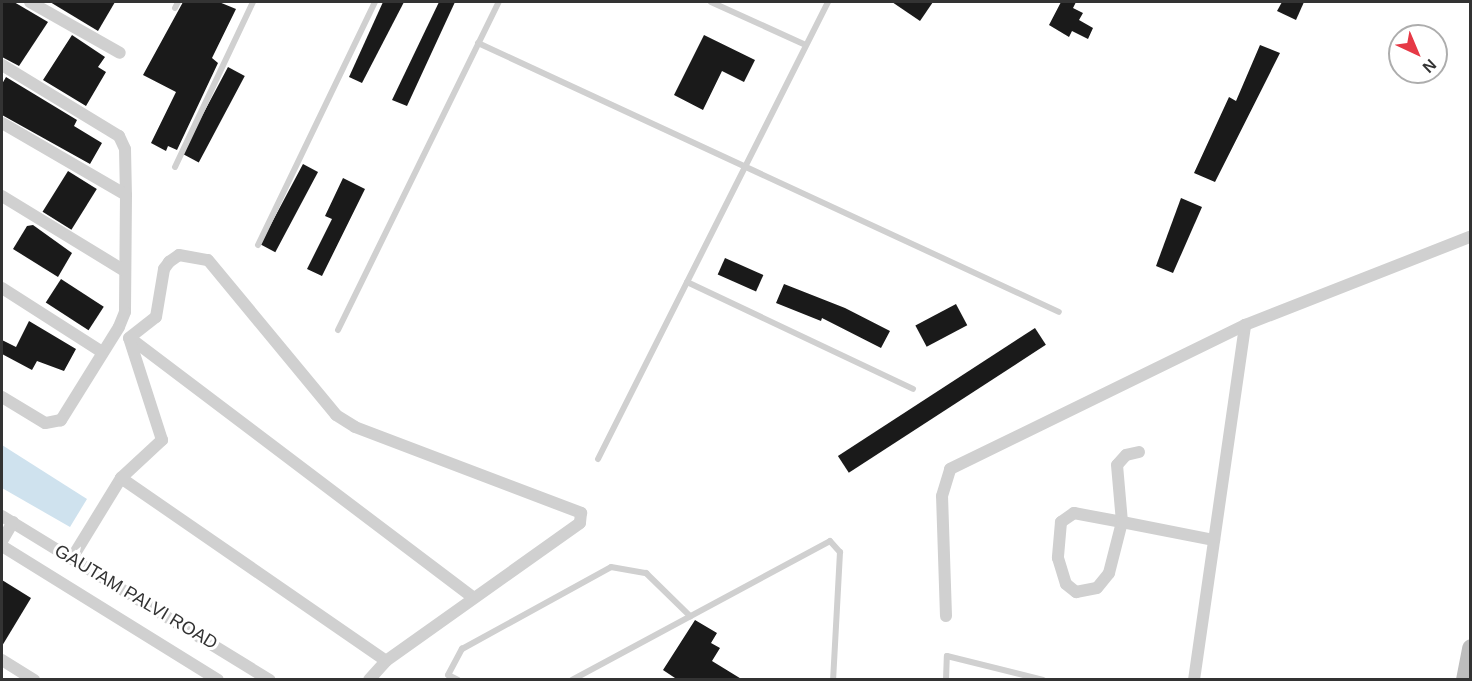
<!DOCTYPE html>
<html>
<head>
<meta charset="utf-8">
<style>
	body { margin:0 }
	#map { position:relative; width:1472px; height:681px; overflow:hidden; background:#fff; font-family:Helvetica,sans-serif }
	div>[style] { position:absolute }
	.water>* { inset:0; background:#cfe2ee }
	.building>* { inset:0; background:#1a1a1a; transform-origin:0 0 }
	.service>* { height:6px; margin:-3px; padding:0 3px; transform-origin:3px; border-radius:3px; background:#d0d0d0 }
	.minor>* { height:12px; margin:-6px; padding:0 6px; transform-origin:6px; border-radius:6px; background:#d0d0d0 }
	.secondary>* { height:16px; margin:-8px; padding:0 8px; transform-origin:8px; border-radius:8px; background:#bdbdbd }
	span { translate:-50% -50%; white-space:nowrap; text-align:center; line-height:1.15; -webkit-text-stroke:6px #fff; paint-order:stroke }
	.street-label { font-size:18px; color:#333 }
	.frame { position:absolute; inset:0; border:3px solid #333; pointer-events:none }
	.north { position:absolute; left:1388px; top:24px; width:60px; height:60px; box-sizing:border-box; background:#fff; border:2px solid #adadad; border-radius:50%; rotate:136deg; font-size:16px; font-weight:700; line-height:24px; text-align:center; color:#333 }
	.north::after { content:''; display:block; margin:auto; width:21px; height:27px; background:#e63946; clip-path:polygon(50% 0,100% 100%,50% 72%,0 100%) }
</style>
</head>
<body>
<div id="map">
	<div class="water">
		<div style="clip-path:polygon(2px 445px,87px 499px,70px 527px,2px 488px)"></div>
	</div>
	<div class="building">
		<div style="clip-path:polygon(2px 2px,14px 2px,48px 22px,19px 66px,2px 57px)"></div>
		<div style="clip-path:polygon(50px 2px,115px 2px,98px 31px)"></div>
		<div style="clip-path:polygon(183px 2px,219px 2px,236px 9px,212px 58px,218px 63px,177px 150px,168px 146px,166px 151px,151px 143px,176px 92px,143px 75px)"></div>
		<div style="clip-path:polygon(383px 2px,404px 2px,362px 83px,349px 77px)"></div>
		<div style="clip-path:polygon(439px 2px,455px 2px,407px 106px,392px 100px)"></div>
		<div style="clip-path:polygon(892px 2px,933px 2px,920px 21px)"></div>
		<div style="clip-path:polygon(1061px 2px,1076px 2px,1073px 8px,1083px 13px,1079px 20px,1093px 28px,1088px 39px,1072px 31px,1069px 37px,1049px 25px)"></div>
		<div style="clip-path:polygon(1282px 2px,1304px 2px,1296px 20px,1277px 11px)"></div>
		<div style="clip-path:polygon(72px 35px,105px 57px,98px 67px,106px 72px,86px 106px,43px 80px)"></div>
		<div style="clip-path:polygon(704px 35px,755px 60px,744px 82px,722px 71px,703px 110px,674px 95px)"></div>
		<div style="clip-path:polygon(1260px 45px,1280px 53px,1215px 182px,1194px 173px,1229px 97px,1236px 101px)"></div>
		<div style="left:228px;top:67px;width:19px;height:98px;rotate:28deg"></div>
		<div style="clip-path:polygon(6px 77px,77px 120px,74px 126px,102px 143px,90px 164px,2px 115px,2px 84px)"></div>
		<div style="left:303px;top:164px;width:17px;height:91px;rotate:28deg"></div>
		<div style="left:68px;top:171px;width:34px;height:48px;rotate:32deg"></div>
		<div style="clip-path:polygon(343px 178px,365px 189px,322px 276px,307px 269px,332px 219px,325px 216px)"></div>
		<div style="clip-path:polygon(1181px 198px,1202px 207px,1173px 273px,1156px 266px)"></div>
		<div style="clip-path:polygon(33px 225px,72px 253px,58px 277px,13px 249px,27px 226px)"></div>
		<div style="left:725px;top:258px;width:42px;height:18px;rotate:24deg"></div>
		<div style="left:61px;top:279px;width:51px;height:28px;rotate:33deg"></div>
		<div style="clip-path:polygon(784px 284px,845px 308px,890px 331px,881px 348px,822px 318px,821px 321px,776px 303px)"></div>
		<div style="left:956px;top:304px;width:24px;height:46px;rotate:62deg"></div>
		<div style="clip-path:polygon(29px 321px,76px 349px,64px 371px,37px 361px,32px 370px,2px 354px,2px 340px,16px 347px)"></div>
		<div style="left:1035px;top:328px;width:20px;height:235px;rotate:57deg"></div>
		<div style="clip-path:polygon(2px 580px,31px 598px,2px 646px)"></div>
		<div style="clip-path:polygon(695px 620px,717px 633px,711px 643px,720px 648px,712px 661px,743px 680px,678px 680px,663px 670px)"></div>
	</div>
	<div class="service">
		<div style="left:711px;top:2px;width:104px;rotate:24.4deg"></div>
		<div style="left:175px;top:8px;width:7px;rotate:-63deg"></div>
		<div style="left:478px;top:43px;width:640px;rotate:24.84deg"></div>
		<div style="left:175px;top:167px;width:183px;rotate:-64.7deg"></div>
		<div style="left:258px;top:245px;width:270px;rotate:-64.3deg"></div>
		<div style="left:687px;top:282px;width:250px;rotate:25.3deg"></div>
		<div style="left:338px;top:330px;width:365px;rotate:-63.9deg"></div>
		<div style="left:598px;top:459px;width:512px;rotate:-63.28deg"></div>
		<div style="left:458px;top:680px;width:11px;rotate:-153deg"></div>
		<div style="left:448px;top:675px;width:30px;rotate:-62deg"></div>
		<div style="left:462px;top:649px;width:170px;rotate:-28.8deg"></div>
		<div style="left:611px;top:567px;width:36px;rotate:10deg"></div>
		<div style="left:646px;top:573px;width:62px;rotate:44.3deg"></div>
		<div style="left:572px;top:680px;width:293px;rotate:-28.3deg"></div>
		<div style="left:830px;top:541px;width:15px;rotate:48deg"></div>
		<div style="left:840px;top:552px;width:128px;rotate:93.1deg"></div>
		<div style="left:946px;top:680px;width:24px;rotate:-88deg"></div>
		<div style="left:947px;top:656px;width:99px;rotate:14deg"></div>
	</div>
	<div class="minor">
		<div style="left:30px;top:2px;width:103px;rotate:29.5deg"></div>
		<div style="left:2px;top:65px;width:137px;rotate:31.3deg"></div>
		<div style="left:119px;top:136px;width:14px;rotate:65deg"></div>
		<div style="left:125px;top:149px;width:46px;rotate:88.8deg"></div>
		<div style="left:126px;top:195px;width:117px;rotate:90.5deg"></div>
		<div style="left:125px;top:312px;width:16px;rotate:112deg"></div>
		<div style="left:119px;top:327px;width:110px;rotate:121.9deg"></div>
		<div style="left:61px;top:420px;width:16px;rotate:169deg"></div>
		<div style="left:45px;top:423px;width:50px;rotate:-148.8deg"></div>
		<div style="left:2px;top:123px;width:143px;rotate:30.1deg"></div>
		<div style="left:2px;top:196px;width:144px;rotate:31.4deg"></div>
		<div style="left:2px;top:288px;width:119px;rotate:32.6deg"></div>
		<div style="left:130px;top:338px;width:430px;rotate:37.1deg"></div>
		<div style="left:1139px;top:452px;width:13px;rotate:167deg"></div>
		<div style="left:1126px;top:455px;width:13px;rotate:132deg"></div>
		<div style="left:1117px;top:465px;width:57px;rotate:85deg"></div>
		<div style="left:1122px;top:522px;width:49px;rotate:-169.4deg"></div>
		<div style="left:1074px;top:513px;width:16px;rotate:145deg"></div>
		<div style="left:1061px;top:522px;width:36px;rotate:95deg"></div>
		<div style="left:1058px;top:558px;width:27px;rotate:73deg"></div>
		<div style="left:1066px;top:584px;width:13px;rotate:39deg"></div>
		<div style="left:1076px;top:592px;width:21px;rotate:-11deg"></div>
		<div style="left:1097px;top:588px;width:19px;rotate:-51deg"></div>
		<div style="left:1109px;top:573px;width:53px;rotate:-75.7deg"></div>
		<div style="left:1122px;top:522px;width:94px;rotate:11.1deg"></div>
		<div style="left:121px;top:478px;width:322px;rotate:34.6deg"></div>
		<div style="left:2px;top:516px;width:314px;rotate:31.5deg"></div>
		<div style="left:2px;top:541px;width:22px;rotate:-60deg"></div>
		<div style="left:2px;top:546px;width:254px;rotate:31.8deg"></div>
		<div style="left:72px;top:558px;width:94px;rotate:-58.5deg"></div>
		<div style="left:121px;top:478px;width:56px;rotate:-42.8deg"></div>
		<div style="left:162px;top:440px;width:107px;rotate:-107.9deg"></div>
		<div style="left:129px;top:338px;width:34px;rotate:-38deg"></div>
		<div style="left:156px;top:317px;width:49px;rotate:-80.5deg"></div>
		<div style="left:164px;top:269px;width:9px;rotate:-54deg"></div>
		<div style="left:169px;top:262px;width:12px;rotate:-35deg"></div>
		<div style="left:179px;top:255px;width:29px;rotate:10deg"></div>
		<div style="left:208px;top:260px;width:201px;rotate:50.4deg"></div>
		<div style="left:336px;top:415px;width:22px;rotate:32deg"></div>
		<div style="left:355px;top:427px;width:242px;rotate:20.8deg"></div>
		<div style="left:581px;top:513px;width:10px;rotate:96deg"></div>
		<div style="left:580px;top:523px;width:238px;rotate:144.6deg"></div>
		<div style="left:386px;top:661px;width:25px;rotate:132deg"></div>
		<div style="left:946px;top:616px;width:120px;rotate:-91.9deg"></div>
		<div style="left:942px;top:496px;width:28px;rotate:-73deg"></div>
		<div style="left:950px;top:469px;width:328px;rotate:-26deg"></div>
		<div style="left:1245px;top:325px;width:242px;rotate:-21.4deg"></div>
		<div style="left:2px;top:660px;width:38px;rotate:32deg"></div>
		<div style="left:1194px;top:680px;width:359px;rotate:-81.8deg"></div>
	</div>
	<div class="secondary">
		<div style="left:1464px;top:680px;width:33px;rotate:-79deg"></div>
	</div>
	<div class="street-label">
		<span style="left:136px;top:597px;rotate:31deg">GAUTAM PALVI ROAD</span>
	</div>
	<div class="frame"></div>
	<div class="north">N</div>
</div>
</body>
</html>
